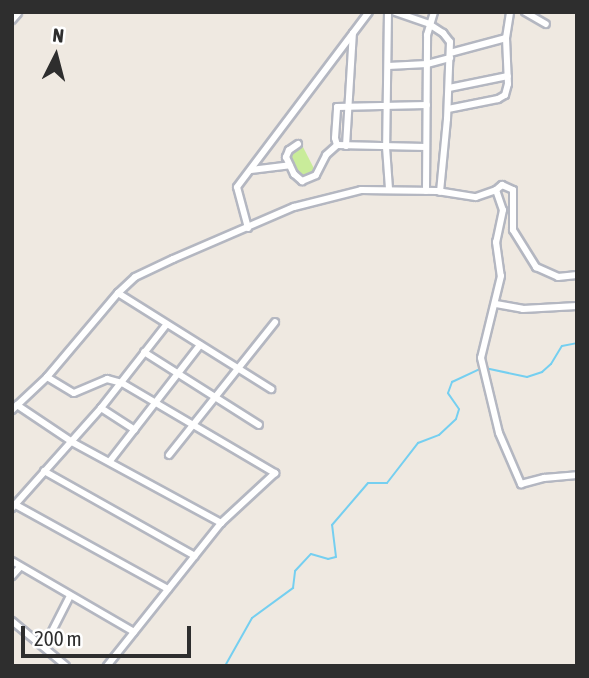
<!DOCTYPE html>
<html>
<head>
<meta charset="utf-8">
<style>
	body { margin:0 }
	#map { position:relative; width:589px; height:678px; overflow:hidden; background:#efe9e1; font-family:"Asap Condensed",sans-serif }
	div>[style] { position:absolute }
	.pitch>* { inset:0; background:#c9ec9a; transform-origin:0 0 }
	.stream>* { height:2px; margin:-1px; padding:0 1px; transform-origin:1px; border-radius:1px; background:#75cff0 }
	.roads { filter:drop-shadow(2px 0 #b4b7c1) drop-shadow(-2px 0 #b4b7c1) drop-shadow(0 2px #b4b7c1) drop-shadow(0 -2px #b4b7c1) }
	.minor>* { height:6px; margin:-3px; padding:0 3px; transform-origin:3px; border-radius:3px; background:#fff }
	span { translate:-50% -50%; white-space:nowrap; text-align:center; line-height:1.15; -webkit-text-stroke:5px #fff; paint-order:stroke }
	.frame { position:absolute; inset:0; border:14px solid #2e2e2e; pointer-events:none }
	.north { position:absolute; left:21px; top:21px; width:70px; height:70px; -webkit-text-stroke:5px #fff; paint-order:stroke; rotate:6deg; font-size:19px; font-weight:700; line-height:28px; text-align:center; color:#2e2e2e }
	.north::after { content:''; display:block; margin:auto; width:24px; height:32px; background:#2e2e2e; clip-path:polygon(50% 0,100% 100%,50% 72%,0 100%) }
	.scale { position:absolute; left:21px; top:626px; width:170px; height:32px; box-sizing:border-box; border:4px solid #2e2e2e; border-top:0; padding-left:9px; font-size:21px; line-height:24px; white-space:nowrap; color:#2e2e2e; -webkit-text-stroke:5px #fff; paint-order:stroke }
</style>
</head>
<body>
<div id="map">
	<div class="pitch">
		<div style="left:303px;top:147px;width:27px;height:17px;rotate:63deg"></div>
	</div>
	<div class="stream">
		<div style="left:485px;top:368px;width:43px;rotate:12.1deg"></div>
		<div style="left:527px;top:377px;width:16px;rotate:-18deg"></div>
		<div style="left:542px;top:372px;width:12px;rotate:-42deg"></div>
		<div style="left:551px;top:364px;width:21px;rotate:-59deg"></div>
		<div style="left:562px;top:346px;width:15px;rotate:-11deg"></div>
		<div style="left:225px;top:666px;width:55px;rotate:-60.6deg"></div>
		<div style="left:252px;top:618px;width:51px;rotate:-36.2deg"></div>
		<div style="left:293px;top:588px;width:17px;rotate:-83deg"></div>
		<div style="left:295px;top:571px;width:23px;rotate:-47deg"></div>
		<div style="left:311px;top:554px;width:18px;rotate:16deg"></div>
		<div style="left:328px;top:559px;width:8px;rotate:-14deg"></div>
		<div style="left:336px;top:557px;width:32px;rotate:-97deg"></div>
		<div style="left:332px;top:525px;width:55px;rotate:-49.4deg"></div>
		<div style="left:368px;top:483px;width:19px"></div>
		<div style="left:387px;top:483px;width:51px;rotate:-52.2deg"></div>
		<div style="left:418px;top:443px;width:22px;rotate:-21deg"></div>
		<div style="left:439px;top:435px;width:23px;rotate:-43deg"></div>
		<div style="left:456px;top:419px;width:10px;rotate:-73deg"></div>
		<div style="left:459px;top:409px;width:19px;rotate:-125deg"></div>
		<div style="left:448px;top:393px;width:12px;rotate:-70deg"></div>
		<div style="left:452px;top:382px;width:31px;rotate:-25deg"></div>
	</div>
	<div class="roads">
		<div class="minor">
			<div style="left:388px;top:12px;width:135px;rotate:90.8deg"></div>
			<div style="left:386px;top:147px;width:42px;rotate:85.9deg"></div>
			<div style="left:395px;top:12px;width:36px;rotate:19deg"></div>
			<div style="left:429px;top:24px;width:17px;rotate:33deg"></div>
			<div style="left:443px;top:33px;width:11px;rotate:52deg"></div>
			<div style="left:450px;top:42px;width:77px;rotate:92.2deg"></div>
			<div style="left:447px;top:119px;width:73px;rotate:95.5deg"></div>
			<div style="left:525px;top:12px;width:24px;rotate:30deg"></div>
			<div style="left:12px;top:20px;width:9px;rotate:-49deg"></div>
			<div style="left:450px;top:53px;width:58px;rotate:-15deg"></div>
			<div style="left:388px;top:66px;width:39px;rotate:-3deg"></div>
			<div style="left:427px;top:64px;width:24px;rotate:-15deg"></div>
			<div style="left:449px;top:88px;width:60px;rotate:-11.5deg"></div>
			<div style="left:448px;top:109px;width:51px;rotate:-11.3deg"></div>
			<div style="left:498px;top:99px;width:8px;rotate:-30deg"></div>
			<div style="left:505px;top:95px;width:11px;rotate:-75deg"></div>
			<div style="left:508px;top:84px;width:46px;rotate:-92.5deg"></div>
			<div style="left:506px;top:38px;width:26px;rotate:-81deg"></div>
			<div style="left:298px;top:144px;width:11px;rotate:146deg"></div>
			<div style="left:289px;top:150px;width:8px;rotate:113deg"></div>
			<div style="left:286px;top:157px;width:19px;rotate:65deg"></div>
			<div style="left:294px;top:174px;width:11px;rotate:41deg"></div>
			<div style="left:302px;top:181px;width:15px;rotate:-23deg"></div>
			<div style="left:316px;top:175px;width:22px;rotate:-63deg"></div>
			<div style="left:326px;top:155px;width:15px;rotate:-42deg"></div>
			<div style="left:346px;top:146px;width:113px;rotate:-86.5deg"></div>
			<div style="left:426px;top:147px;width:89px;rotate:-178.7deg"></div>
			<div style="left:337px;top:145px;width:7px;rotate:-106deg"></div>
			<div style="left:335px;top:138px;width:31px;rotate:-86deg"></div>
			<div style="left:337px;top:107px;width:90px;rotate:-1.3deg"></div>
			<div style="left:251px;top:170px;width:39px;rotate:-7deg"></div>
			<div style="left:496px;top:190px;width:8px;rotate:-40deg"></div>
			<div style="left:502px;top:185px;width:12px;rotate:24deg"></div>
			<div style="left:513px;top:190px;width:40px;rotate:90deg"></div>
			<div style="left:513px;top:230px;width:44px;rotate:58.1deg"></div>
			<div style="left:536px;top:267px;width:24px;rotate:24deg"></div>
			<div style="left:558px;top:277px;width:19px;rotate:-6deg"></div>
			<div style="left:426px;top:191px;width:156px;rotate:-89.6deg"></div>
			<div style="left:427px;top:35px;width:24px;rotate:-73deg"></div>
			<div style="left:248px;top:228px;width:42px;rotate:-105deg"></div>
			<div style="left:237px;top:187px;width:219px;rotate:-53deg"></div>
			<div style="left:118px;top:293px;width:181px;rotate:32.1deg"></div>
			<div style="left:496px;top:304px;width:27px;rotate:10deg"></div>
			<div style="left:523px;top:309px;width:54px;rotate:-3.2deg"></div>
			<div style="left:144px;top:352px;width:136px;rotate:32.4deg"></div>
			<div style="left:47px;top:377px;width:31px;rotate:31deg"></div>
			<div style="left:74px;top:393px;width:36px;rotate:-23deg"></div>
			<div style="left:107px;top:379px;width:16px;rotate:15deg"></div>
			<div style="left:122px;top:383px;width:178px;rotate:30.5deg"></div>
			<div style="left:275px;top:473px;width:74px;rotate:137.2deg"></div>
			<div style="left:221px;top:523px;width:183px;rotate:128.6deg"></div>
			<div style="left:17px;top:405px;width:66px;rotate:33.9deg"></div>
			<div style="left:72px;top:442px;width:170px;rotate:28.5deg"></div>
			<div style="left:101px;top:408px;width:40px;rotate:32.9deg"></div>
			<div style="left:12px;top:410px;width:48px;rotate:-43.3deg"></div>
			<div style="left:47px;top:377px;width:110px;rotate:-49.8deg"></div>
			<div style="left:118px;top:293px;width:23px;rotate:-43deg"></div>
			<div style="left:135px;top:277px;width:42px;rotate:-25.3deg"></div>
			<div style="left:173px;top:259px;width:132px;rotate:-23.3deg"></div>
			<div style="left:294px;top:207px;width:69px;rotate:-14.2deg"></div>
			<div style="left:361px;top:190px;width:76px;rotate:0.8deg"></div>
			<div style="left:437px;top:191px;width:39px;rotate:9deg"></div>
			<div style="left:476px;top:197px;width:21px;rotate:-19deg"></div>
			<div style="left:496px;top:190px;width:21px;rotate:71deg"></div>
			<div style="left:503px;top:210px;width:33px;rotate:102deg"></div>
			<div style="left:496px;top:242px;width:34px;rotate:82deg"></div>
			<div style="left:501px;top:276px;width:84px;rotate:103.7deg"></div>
			<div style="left:481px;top:358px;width:77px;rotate:76.5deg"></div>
			<div style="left:499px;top:433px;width:56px;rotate:66.7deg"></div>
			<div style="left:521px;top:484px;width:24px;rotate:-15deg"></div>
			<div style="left:544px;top:478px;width:33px;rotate:-5deg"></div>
			<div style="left:169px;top:455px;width:170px;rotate:-51.4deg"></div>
			<div style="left:110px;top:461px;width:147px;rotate:-52.2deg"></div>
			<div style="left:44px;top:471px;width:173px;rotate:29.4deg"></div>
			<div style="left:14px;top:504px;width:176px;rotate:28.9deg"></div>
			<div style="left:12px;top:508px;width:134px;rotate:-48.3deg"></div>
			<div style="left:101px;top:408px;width:105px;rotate:-51.9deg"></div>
			<div style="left:12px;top:561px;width:141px;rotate:30.2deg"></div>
			<div style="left:12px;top:576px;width:12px;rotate:-48deg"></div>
			<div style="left:12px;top:621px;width:70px;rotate:39.8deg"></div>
			<div style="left:44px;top:647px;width:57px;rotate:-63deg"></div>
		</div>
	</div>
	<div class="frame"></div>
	<div class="north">N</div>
	<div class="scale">200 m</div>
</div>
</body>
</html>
